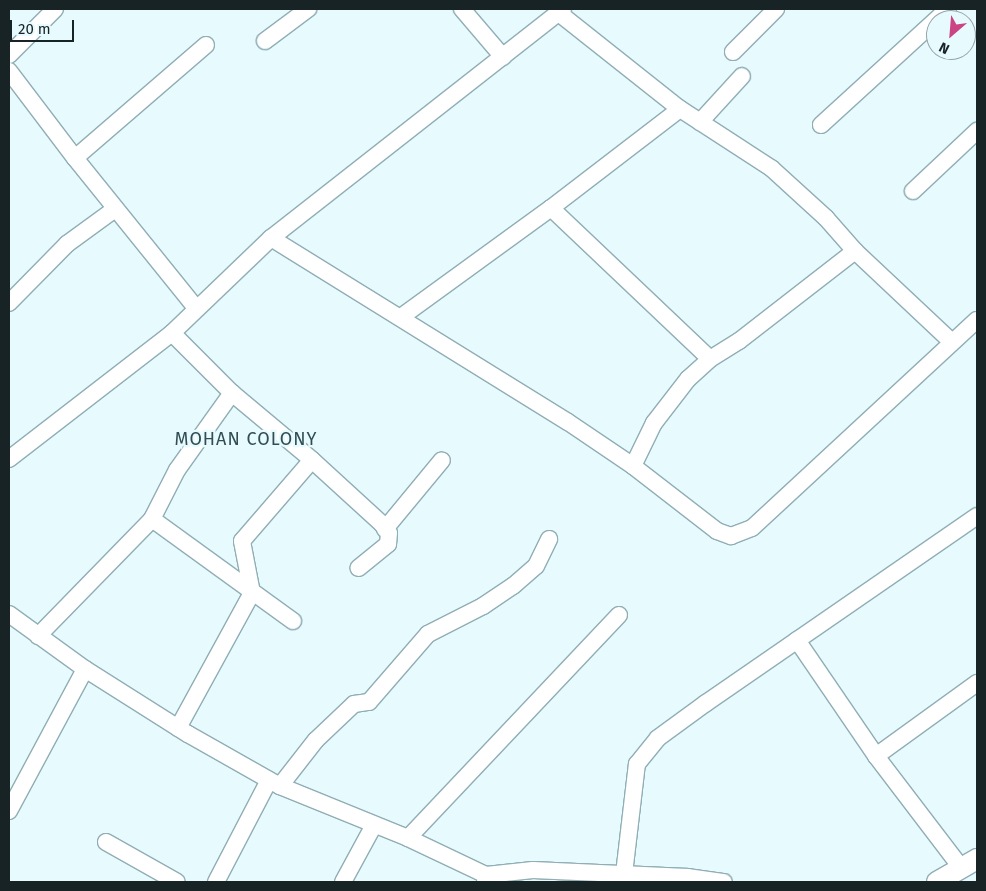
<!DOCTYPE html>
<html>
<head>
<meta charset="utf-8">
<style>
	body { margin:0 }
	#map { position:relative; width:986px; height:891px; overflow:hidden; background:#e7fafe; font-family:"Fira Sans",sans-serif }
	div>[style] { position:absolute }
	.roads { filter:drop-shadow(1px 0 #90aeb5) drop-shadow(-1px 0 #90aeb5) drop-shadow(0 1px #90aeb5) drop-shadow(0 -1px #90aeb5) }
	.minor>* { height:16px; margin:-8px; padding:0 8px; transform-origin:8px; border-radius:8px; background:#fff }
	.tertiary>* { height:20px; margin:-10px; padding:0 10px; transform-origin:10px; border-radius:10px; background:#fff }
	span { translate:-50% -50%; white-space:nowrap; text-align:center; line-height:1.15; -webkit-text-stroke:4.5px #e7fafe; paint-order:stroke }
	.neighbourhood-label { font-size:18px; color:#314c53; letter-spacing:1px }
	.frame { position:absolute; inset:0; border:10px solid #172325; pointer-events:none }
	.north { position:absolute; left:926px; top:10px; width:50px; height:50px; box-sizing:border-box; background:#e7fafe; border:1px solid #94a4a7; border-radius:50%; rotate:207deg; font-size:14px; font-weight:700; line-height:20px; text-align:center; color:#172325 }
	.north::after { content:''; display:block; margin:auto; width:18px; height:22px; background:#cb4483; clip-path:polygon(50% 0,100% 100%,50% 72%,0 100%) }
	.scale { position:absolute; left:10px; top:20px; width:64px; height:22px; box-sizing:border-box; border:2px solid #172325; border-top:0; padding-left:6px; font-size:15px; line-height:18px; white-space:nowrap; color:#172325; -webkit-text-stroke:4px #e7fafe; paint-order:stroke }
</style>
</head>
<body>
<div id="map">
	<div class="roads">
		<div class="minor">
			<div style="left:462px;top:9px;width:63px;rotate:49.5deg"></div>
			<div style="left:265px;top:41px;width:54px;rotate:-36.7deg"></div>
			<div style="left:733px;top:52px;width:61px;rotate:-45deg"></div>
			<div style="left:9px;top:55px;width:65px;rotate:-45deg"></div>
			<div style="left:9px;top:71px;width:109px;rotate:52.8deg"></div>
			<div style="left:75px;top:158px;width:193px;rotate:51.1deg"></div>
			<div style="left:680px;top:109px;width:163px;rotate:142.5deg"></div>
			<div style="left:551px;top:208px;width:219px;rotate:43.5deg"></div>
			<div style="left:700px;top:122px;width:62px;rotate:-47.6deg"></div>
			<div style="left:821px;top:125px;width:172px;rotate:-42.4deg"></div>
			<div style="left:75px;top:158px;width:173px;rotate:-40.8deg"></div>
			<div style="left:913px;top:191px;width:88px;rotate:-43.2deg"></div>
			<div style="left:271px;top:238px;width:349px;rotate:31.8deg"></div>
			<div style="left:568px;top:422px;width:78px;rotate:34.1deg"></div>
			<div style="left:633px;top:466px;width:48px;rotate:-64deg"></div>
			<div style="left:654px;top:423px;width:56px;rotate:-52.3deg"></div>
			<div style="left:688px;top:379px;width:30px;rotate:-42deg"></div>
			<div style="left:710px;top:359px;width:34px;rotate:-32deg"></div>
			<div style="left:739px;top:341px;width:147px;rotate:-37.8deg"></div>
			<div style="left:855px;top:251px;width:44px;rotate:-131.3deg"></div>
			<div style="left:826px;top:218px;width:74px;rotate:-137.7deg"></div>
			<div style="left:771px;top:168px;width:108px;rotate:-147deg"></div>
			<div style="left:680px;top:109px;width:154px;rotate:-141.6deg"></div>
			<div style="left:855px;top:251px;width:133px;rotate:43.2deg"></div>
			<div style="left:9px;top:303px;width:83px;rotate:-45.5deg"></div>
			<div style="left:67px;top:244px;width:59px;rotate:-36.1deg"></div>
			<div style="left:401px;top:317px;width:185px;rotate:-36deg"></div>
			<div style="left:172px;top:333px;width:85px;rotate:45deg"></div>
			<div style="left:232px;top:393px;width:104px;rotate:39.9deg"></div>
			<div style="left:312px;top:460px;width:95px;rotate:42.4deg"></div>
			<div style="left:382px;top:524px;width:11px;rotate:52deg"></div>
			<div style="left:389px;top:533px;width:11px;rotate:95deg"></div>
			<div style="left:388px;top:544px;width:38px;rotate:141deg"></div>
			<div style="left:9px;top:459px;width:206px;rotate:-37.7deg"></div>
			<div style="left:172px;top:333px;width:137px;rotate:-43.8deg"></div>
			<div style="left:271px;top:238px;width:371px;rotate:-38.1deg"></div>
			<div style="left:633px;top:466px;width:106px;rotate:37.7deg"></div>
			<div style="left:717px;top:531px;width:15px;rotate:20deg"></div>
			<div style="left:731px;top:536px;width:22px;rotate:-21deg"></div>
			<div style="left:752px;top:528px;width:306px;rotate:-42.8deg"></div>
			<div style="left:152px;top:519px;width:174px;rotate:35.9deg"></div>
			<div style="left:385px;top:529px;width:89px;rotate:-50.4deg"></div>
			<div style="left:9px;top:614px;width:94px;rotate:35.9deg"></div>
			<div style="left:85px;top:669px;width:122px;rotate:32.3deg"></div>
			<div style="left:188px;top:734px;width:106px;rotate:29.5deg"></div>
			<div style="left:280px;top:786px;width:138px;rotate:22.1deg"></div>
			<div style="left:408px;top:838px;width:86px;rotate:25.4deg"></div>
			<div style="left:38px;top:636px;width:163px;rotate:-45.7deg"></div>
			<div style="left:152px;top:519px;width:55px;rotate:-63deg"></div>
			<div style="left:177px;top:470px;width:95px;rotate:-54.5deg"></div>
			<div style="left:797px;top:640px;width:140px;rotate:55.7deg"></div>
			<div style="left:876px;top:756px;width:142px;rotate:52.7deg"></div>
			<div style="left:178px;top:728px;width:154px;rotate:-61.3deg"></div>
			<div style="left:252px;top:593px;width:53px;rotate:-100.9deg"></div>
			<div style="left:242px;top:541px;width:107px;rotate:-49.2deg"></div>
			<div style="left:876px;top:756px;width:125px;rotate:-35.9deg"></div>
			<div style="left:280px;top:786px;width:58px;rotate:-52deg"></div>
			<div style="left:316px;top:740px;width:52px;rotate:-43.5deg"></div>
			<div style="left:354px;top:704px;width:15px;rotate:-8deg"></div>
			<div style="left:369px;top:702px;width:90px;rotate:-49.1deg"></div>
			<div style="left:428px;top:634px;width:62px;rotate:-27deg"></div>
			<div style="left:483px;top:606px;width:36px;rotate:-34deg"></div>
			<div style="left:513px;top:586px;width:30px;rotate:-41deg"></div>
			<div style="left:536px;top:566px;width:30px;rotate:-64deg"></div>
			<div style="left:9px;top:811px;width:161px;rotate:-61.8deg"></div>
			<div style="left:408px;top:838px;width:307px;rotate:-46.6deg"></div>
			<div style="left:106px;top:842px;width:81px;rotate:29.4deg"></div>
			<div style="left:624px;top:874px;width:111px;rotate:-83.3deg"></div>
			<div style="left:637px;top:764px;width:33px;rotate:-51deg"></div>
			<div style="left:658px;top:738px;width:59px;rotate:-36.1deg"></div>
			<div style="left:706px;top:703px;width:329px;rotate:-34.6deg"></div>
			<div style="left:216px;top:882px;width:115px;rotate:-62.5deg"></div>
			<div style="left:343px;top:882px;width:65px;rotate:-61.5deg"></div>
			<div style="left:485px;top:882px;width:7px;rotate:-82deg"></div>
			<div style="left:486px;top:875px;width:47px;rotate:-6.1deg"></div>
			<div style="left:533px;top:870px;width:155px;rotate:2.6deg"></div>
			<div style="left:688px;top:877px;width:36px;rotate:8deg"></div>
		</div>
		<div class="tertiary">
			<div style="left:937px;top:882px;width:46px;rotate:-29.9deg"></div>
		</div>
	</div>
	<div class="neighbourhood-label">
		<span style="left:246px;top:439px">MOHAN COLONY</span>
	</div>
	<div class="frame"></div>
	<div class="north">N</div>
	<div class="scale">20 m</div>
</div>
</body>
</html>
